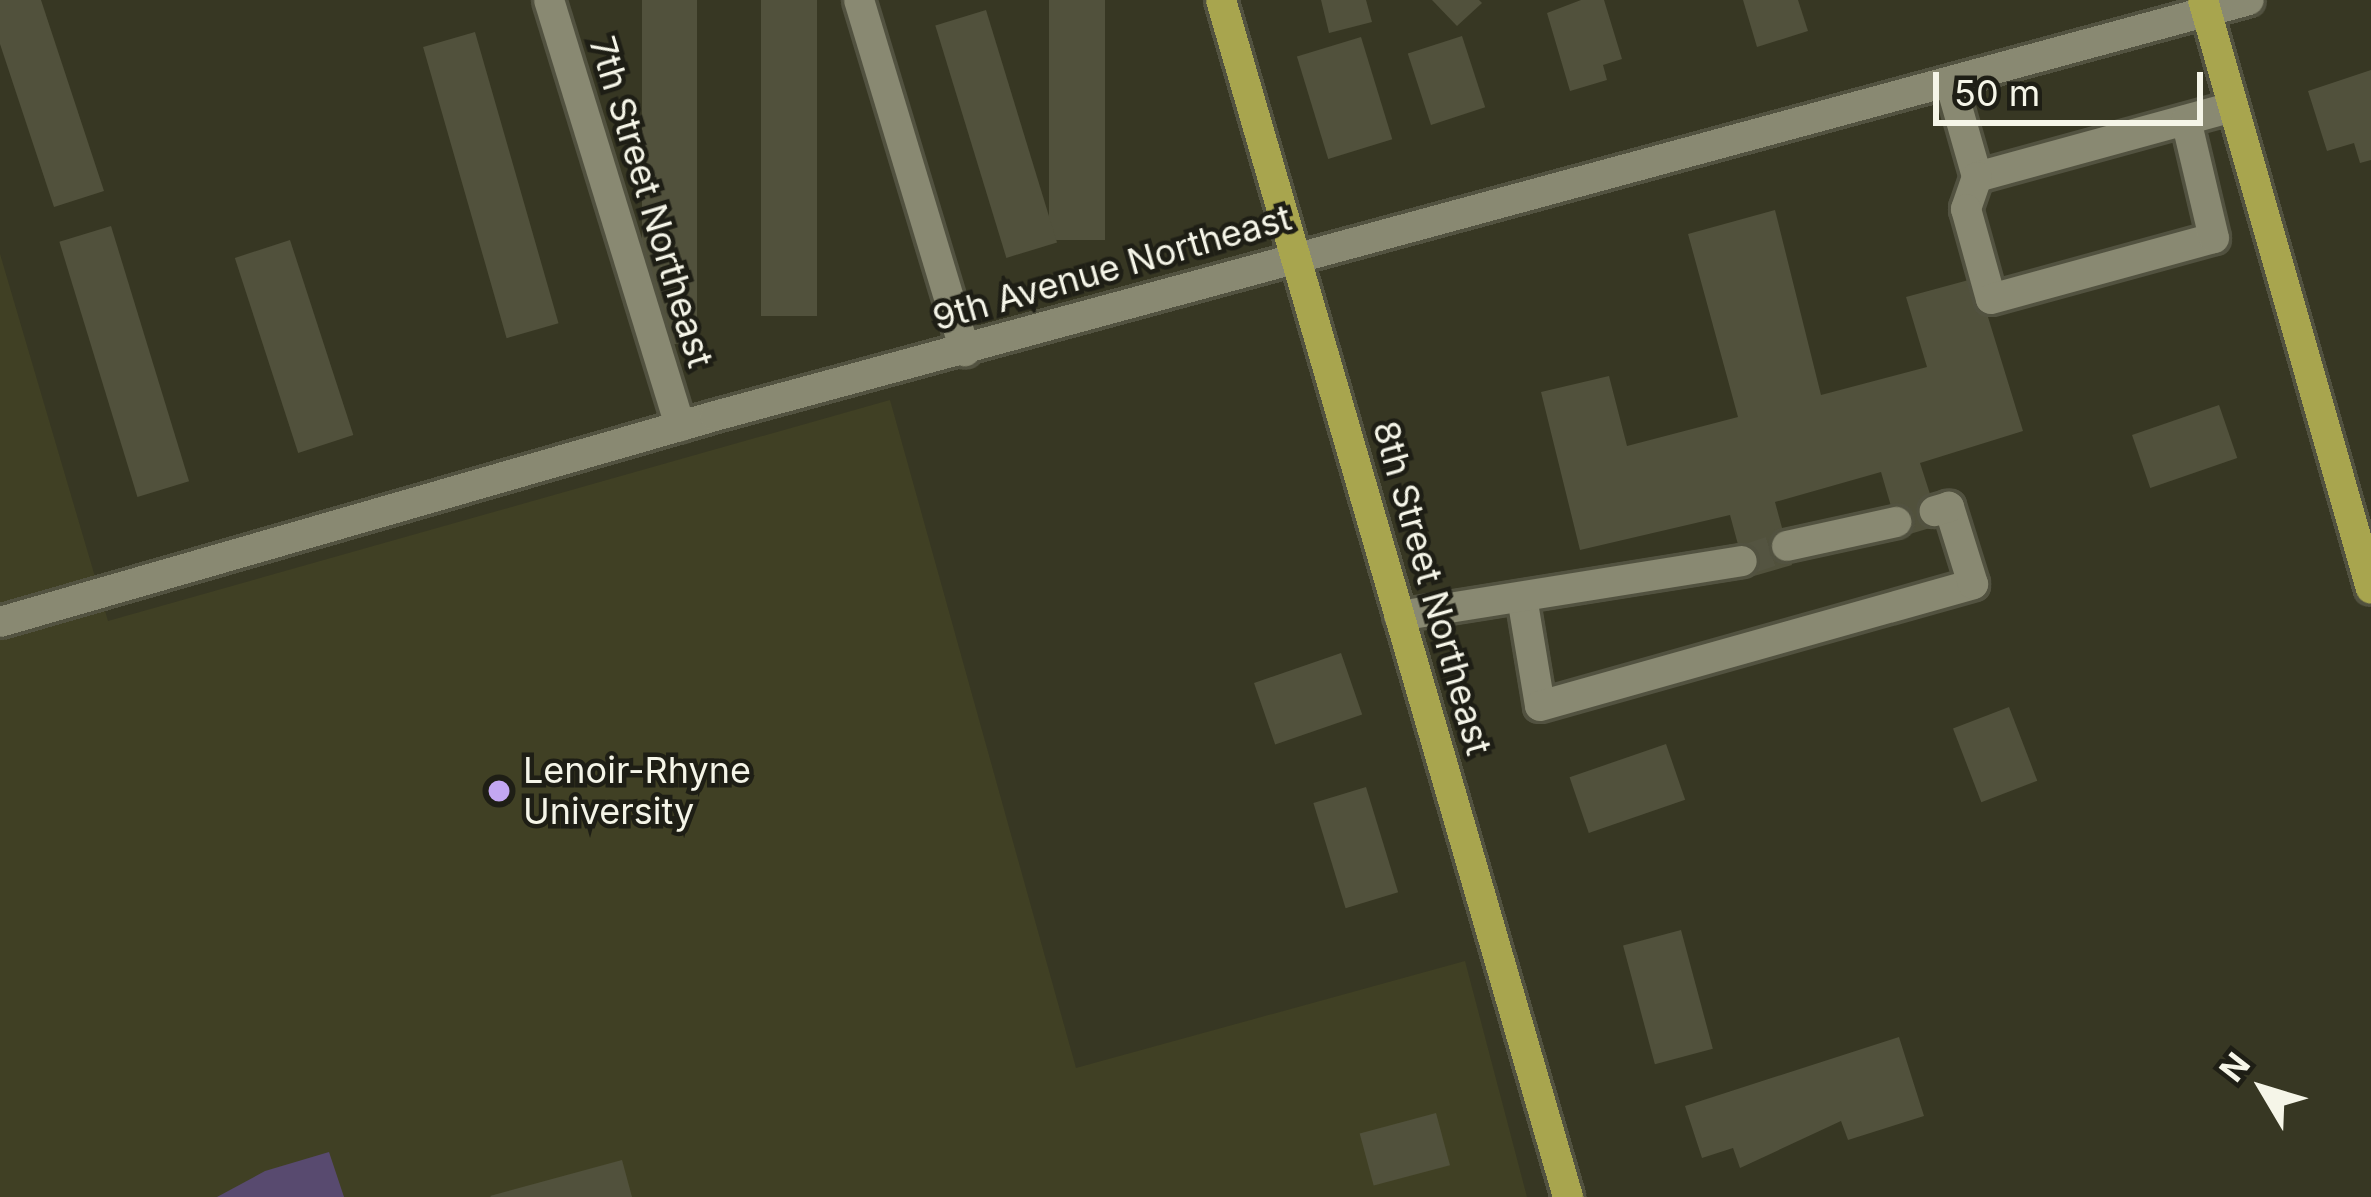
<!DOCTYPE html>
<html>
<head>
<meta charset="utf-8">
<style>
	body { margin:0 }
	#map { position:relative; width:2371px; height:1197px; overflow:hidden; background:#373723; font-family:Inter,sans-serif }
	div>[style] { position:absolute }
	.built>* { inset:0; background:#404024 }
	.green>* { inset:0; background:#584a6f }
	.building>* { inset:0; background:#51513c; transform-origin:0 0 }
	.minor-tunnel>* { height:30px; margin-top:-15px; transform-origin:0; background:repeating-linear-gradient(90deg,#545441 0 30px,transparent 0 45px) }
	.roads { filter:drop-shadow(3px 0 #525240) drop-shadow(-3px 0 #525240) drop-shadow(0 3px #525240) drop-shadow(0 -3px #525240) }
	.minor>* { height:30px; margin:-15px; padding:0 15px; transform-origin:15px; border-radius:15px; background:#898972 }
	.major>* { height:30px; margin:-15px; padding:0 15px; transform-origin:15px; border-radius:15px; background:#a8a54e }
	.dots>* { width:33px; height:33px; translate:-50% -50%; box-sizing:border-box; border:6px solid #1e1e15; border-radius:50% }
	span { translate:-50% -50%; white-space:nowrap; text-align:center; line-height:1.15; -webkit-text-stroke:9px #1e1e15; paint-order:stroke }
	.street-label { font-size:36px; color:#f5f5e8 }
	.poi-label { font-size:36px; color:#f5f5e8 }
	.left { translate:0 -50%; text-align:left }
	.north { position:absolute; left:2203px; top:1029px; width:120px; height:120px; -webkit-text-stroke:9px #1e1e15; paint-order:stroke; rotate:308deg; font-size:33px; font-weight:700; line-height:48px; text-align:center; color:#f5f5e8 }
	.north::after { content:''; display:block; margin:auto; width:42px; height:54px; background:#f5f5e8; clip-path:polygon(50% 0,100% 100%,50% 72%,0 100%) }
	.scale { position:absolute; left:1933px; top:72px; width:270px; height:54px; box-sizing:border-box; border:6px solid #f5f5e8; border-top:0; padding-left:15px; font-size:36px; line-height:42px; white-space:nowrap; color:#f5f5e8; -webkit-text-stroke:9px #1e1e15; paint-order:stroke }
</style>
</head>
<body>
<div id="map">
	<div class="built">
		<div style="clip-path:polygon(0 254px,108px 621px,890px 400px,1076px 1068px,1465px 961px,1527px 1197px,0 1197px)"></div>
	</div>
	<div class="green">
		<div style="clip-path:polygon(329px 1152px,344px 1197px,217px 1197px,265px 1171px)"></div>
	</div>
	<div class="building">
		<div style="clip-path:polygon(0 0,41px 0,104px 191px,54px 207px,0 44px)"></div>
		<div style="left:642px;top:0;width:55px;height:344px"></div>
		<div style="left:761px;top:0;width:56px;height:316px"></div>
		<div style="left:1049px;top:0;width:56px;height:240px"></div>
		<div style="clip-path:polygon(1321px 0,1366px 0,1372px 22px,1329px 33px)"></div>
		<div style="clip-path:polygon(1432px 0,1479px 0,1482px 3px,1457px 26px)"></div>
		<div style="clip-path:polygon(1581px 0,1604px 0,1622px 59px,1603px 65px,1607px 80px,1570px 91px,1547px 13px)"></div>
		<div style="clip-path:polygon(1743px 0,1798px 0,1808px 31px,1757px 47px)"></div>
		<div style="left:986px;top:10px;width:243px;height:53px;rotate:73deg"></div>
		<div style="left:475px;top:32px;width:303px;height:54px;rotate:74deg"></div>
		<div style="left:1462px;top:36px;width:75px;height:57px;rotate:72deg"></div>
		<div style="left:1361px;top:37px;width:107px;height:67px;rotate:73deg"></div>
		<div style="clip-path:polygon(2371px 70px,2371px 160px,2360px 163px,2354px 143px,2327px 151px,2308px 91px)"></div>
		<div style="clip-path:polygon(1775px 210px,1821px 395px,1927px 367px,1906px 297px,1976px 278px,2023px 431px,1920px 463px,1940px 525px,1900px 537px,1881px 472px,1775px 502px,1792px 565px,1747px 578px,1730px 515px,1580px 550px,1541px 392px,1609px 376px,1627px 446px,1738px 417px,1688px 234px)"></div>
		<div style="left:111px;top:226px;width:267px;height:54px;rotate:73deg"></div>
		<div style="left:290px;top:240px;width:205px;height:58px;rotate:72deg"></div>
		<div style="left:2219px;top:405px;width:56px;height:92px;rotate:71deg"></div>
		<div style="left:1341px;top:653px;width:65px;height:92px;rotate:71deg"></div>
		<div style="left:2009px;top:707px;width:79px;height:60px;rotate:69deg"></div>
		<div style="left:1666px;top:744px;width:59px;height:102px;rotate:71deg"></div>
		<div style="left:1366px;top:787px;width:110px;height:55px;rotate:73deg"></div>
		<div style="left:1681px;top:930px;width:123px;height:60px;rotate:75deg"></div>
		<div style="clip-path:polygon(1899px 1037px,1924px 1116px,1848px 1140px,1841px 1121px,1740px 1168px,1733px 1148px,1702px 1158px,1685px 1106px)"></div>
		<div style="left:1436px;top:1113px;width:54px;height:79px;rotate:75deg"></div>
		<div style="clip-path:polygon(622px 1160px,632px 1197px,491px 1197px,490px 1196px)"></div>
	</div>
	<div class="minor-tunnel">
		<div style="left:1742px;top:561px;width:47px;rotate:-18.4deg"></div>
	</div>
	<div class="roads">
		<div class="minor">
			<div style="left:549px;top:0;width:446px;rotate:72.9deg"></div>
			<div style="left:859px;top:0;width:367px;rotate:73.2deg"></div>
			<div style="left:1950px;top:82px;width:99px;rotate:74.1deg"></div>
			<div style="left:1977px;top:177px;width:265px;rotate:-15.3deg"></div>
			<div style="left:1977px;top:177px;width:34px;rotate:109deg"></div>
			<div style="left:1966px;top:209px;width:93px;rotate:74.5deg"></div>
			<div style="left:1991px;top:299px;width:231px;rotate:-15.3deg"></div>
			<div style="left:2214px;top:238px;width:121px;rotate:-103.3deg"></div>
			<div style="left:1787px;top:546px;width:112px;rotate:-12.4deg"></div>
			<div style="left:1522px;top:597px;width:110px;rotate:80.6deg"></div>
			<div style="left:1540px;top:706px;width:450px;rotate:-15.7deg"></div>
			<div style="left:1973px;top:584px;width:81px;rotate:-107.3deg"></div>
			<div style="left:1949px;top:507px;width:15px;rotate:164deg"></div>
			<div style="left:1399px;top:616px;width:347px;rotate:-9.1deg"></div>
			<div style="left:0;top:622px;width:744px;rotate:-16.07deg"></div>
			<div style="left:715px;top:416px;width:1589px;rotate:-15.17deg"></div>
		</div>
		<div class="major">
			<div style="left:1221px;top:0;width:1246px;rotate:73.83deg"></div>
			<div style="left:2203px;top:0;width:612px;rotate:74.08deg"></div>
		</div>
	</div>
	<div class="dots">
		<div style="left:499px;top:791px;background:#c3a7f2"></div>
	</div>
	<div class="street-label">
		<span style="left:651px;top:202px;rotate:73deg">7th Street Northeast</span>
		<span style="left:1112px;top:268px;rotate:-16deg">9th Avenue Northeast</span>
		<span style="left:1432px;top:588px;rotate:74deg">8th Street Northeast</span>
	</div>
	<div class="poi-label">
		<span class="left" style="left:523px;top:791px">Lenoir-Rhyne<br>University</span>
	</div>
	<div class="north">N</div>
	<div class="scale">50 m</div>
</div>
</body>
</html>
